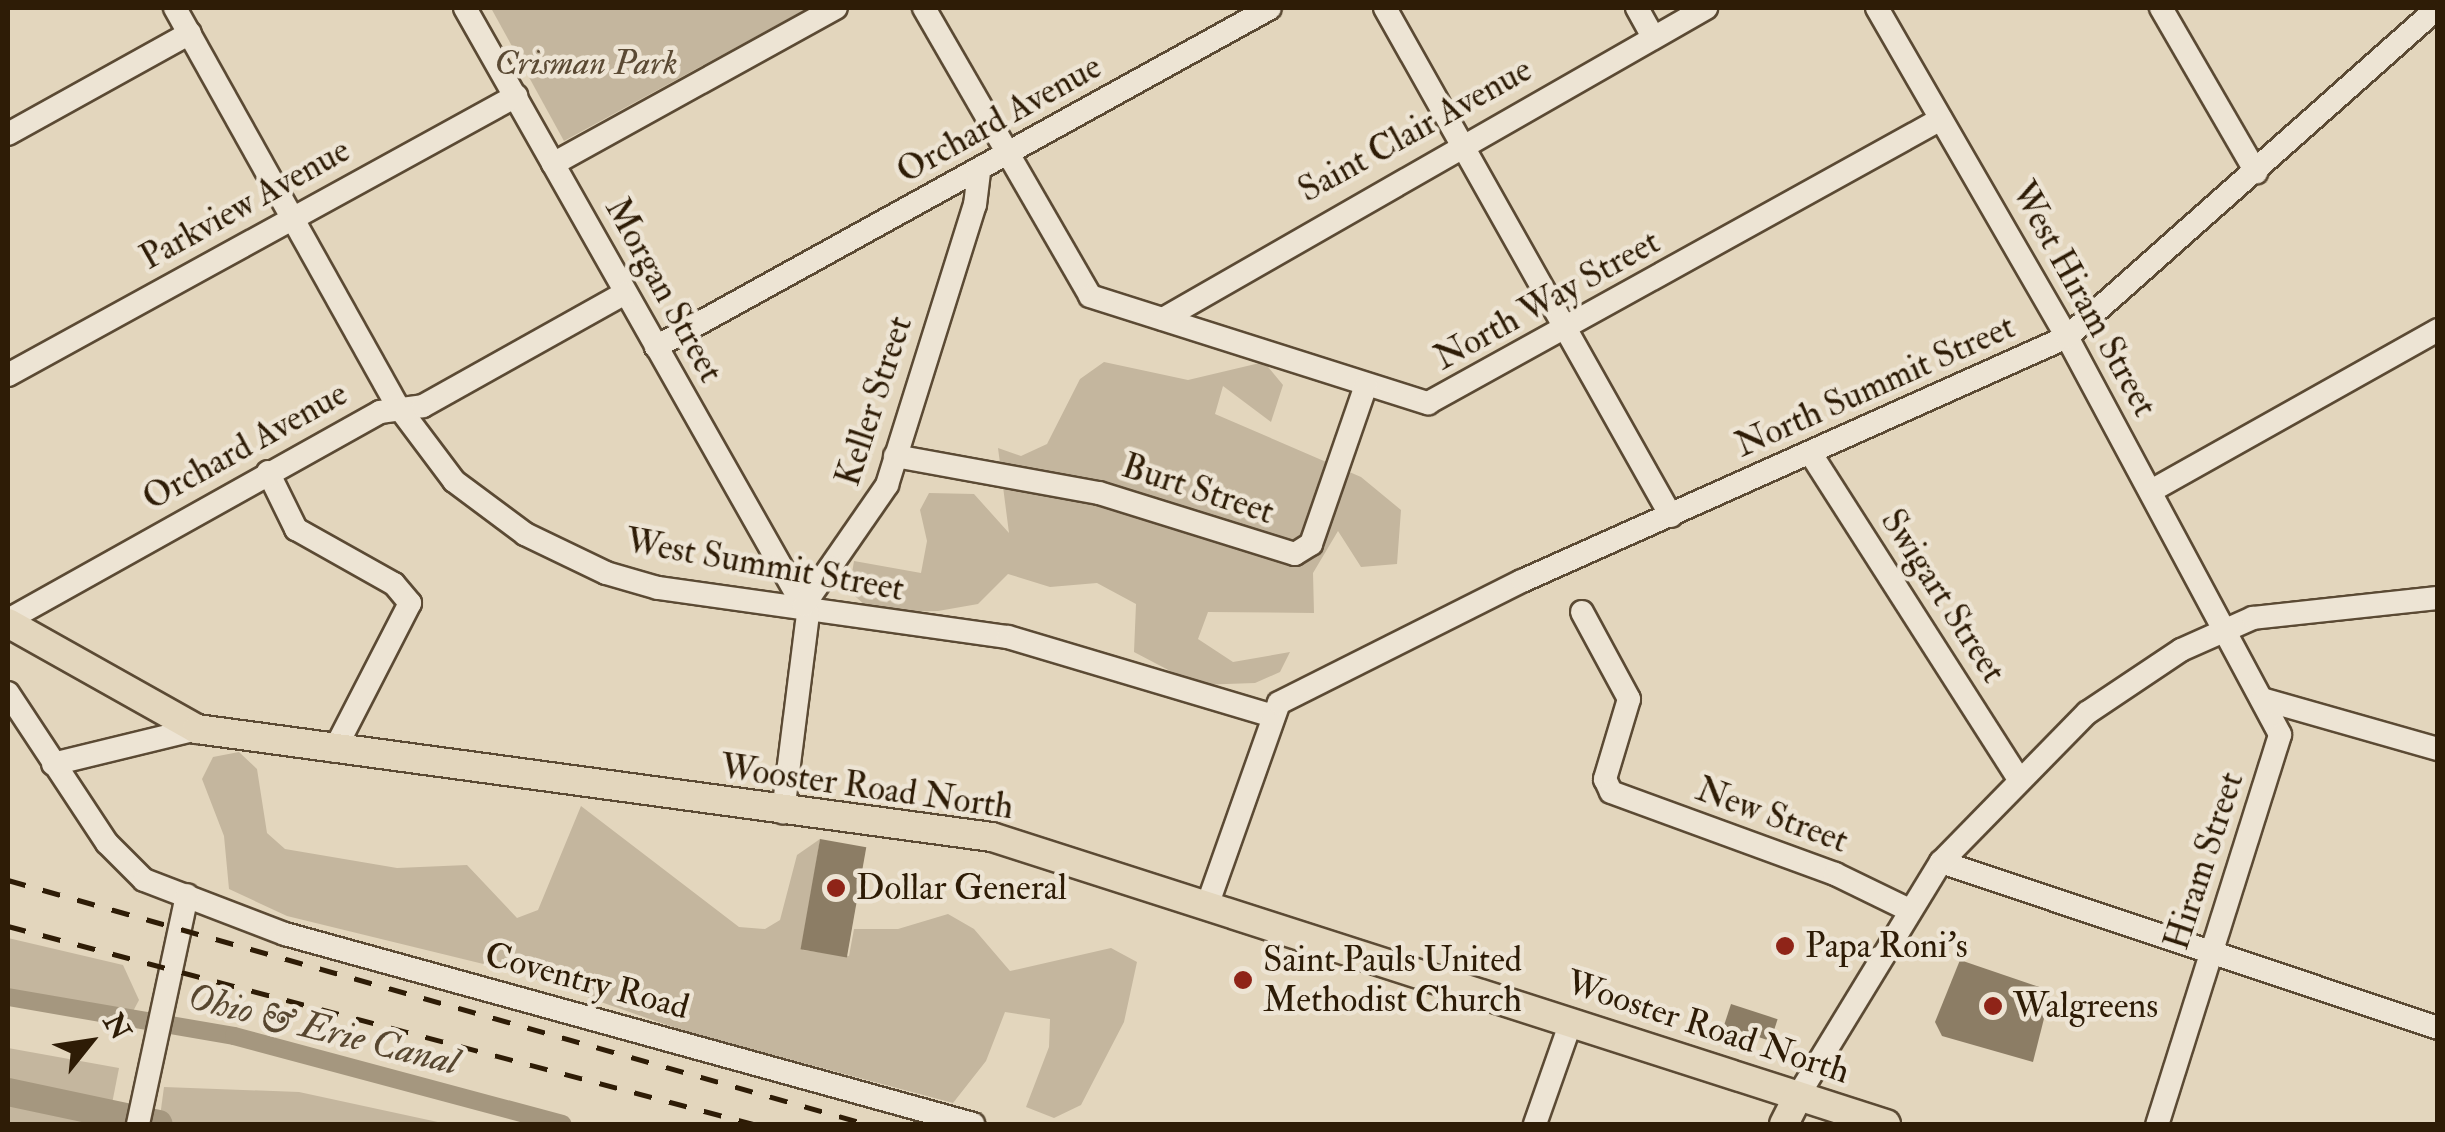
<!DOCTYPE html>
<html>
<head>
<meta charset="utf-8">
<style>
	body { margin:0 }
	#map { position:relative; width:2445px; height:1132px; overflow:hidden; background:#e3d6bd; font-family:"IM FELL Double Pica",serif }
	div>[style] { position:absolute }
	.green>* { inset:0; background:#c4b69e }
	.canal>* { height:18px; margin:-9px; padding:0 9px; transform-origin:9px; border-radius:9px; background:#a5977f }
	.river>* { height:28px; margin:-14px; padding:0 14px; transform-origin:14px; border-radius:14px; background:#a5977f }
	.building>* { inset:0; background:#8c7d65; transform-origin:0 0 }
	.roads { filter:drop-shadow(2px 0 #5b4a34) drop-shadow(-2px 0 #5b4a34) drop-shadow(0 2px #5b4a34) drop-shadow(0 -2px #5b4a34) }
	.minor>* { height:22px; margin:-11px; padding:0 11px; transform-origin:11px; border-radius:11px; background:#ede4d4 }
	.major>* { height:28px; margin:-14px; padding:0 14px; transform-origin:14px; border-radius:14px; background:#e3d6bd }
	.rail>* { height:5px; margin-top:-2.5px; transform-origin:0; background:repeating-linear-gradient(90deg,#2e1c06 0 18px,transparent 0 36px) }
	.dots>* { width:28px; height:28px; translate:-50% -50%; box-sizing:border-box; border:5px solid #ede4d4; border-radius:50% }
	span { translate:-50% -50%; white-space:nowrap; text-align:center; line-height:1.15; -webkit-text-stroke:9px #ede4d4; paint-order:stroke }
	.park-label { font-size:35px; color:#5b4a34; font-style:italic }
	.street-label { font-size:35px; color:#2e1c06 }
	.poi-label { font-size:35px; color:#2e1c06 }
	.left { translate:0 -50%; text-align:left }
	.water-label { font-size:38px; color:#584730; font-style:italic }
	.frame { position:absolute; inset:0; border:10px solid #2e1c06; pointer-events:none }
	.north { position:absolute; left:40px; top:992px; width:100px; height:100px; -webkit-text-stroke:8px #ede4d4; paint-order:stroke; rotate:60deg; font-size:28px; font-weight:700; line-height:40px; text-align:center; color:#2e1c06 }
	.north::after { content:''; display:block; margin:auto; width:35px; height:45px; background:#2e1c06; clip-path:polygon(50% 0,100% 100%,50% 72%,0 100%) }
</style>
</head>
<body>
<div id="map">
	<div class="green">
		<div style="clip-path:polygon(491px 8px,808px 8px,564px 141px)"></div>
		<div style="clip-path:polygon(1104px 362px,1188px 380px,1264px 362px,1283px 385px,1271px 422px,1223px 386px,1215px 414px,1361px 477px,1401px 510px,1397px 564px,1361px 567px,1338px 531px,1313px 573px,1314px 613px,1208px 612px,1198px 639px,1233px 662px,1290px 652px,1280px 672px,1255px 683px,1197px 685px,1134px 652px,1136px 604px,1097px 583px,1050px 587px,1008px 574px,978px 604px,938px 611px,873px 612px,849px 591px,854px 561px,921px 573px,927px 541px,920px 510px,929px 493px,974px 494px,1009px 533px,998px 448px,1021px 456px,1047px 444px,1080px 379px)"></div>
		<div style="clip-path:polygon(239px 752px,257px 769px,267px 833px,285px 849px,397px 868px,467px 865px,517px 918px,538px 910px,581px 806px,739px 927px,765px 929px,780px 920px,797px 855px,820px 839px,803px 950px,849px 956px,854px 929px,898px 929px,948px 914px,974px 929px,1010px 971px,1111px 948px,1137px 962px,1124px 1022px,1081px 1105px,1054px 1118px,1026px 1107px,1049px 1047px,1050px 1019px,1005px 1012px,986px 1061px,953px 1103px,687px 1032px,512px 971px,287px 916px,229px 889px,224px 836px,202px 779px,213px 757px)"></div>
		<div style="clip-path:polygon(8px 938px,123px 965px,139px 1000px,129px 1019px,8px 997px)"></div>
		<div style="clip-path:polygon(8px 1048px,119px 1068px,108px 1124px,8px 1124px)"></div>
		<div style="clip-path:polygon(164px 1087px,299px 1092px,447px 1124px,159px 1124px)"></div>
	</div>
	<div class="canal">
		<div style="left:8px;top:997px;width:229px;rotate:9.8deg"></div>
		<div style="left:234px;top:1036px;width:340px;rotate:15deg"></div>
	</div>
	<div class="river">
		<div style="left:8px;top:1092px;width:154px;rotate:12deg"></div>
	</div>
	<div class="building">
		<div style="left:820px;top:839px;width:47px;height:112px;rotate:10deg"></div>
		<div style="clip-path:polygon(1960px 960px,2051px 991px,2033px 1062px,1942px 1036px,1935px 1022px)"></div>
		<div style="left:1731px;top:1004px;width:49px;height:23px;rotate:18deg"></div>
	</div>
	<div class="roads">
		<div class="minor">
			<div style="left:175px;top:8px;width:455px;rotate:60.8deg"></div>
			<div style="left:397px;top:405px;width:95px;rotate:53.1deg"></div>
			<div style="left:454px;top:481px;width:89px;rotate:36.7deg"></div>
			<div style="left:525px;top:534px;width:90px;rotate:25.7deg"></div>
			<div style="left:606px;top:573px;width:54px;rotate:16.1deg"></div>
			<div style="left:658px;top:588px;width:353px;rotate:8deg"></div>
			<div style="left:1008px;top:637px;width:273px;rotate:16.6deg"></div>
			<div style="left:465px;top:8px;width:696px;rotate:60.49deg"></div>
			<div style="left:808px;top:614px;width:200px;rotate:97.2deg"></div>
			<div style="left:924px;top:8px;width:332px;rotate:60deg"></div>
			<div style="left:1090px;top:296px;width:355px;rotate:17.6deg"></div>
			<div style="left:1428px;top:403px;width:586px;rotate:-28.97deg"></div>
			<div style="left:1385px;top:8px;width:583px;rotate:60.62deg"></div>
			<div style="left:1637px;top:8px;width:33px;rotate:61deg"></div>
			<div style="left:1877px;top:8px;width:380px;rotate:60deg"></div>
			<div style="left:2067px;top:337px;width:451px;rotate:61.8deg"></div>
			<div style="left:2280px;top:735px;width:408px;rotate:107.5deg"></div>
			<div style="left:2161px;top:8px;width:190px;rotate:59.9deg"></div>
			<div style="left:8px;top:134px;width:208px;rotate:-29deg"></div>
			<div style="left:553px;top:164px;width:323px;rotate:-28.9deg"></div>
			<div style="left:1163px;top:319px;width:626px;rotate:-29.8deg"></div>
			<div style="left:656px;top:347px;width:701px;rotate:-28.9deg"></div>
			<div style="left:8px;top:375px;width:580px;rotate:-28.78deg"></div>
			<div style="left:1811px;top:454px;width:382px;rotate:57.4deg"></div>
			<div style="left:895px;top:456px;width:207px;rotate:10.3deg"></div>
			<div style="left:1099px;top:493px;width:205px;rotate:17.3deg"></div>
			<div style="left:1295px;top:554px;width:19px;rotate:-32deg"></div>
			<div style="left:1311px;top:544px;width:168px;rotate:-70.9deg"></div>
			<div style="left:268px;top:472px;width:64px;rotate:63.8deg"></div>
			<div style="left:296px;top:529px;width:112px;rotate:29.3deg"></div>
			<div style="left:394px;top:584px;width:25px;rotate:50deg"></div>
			<div style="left:410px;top:603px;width:166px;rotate:117.2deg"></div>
			<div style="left:2151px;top:491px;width:329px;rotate:-29.3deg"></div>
			<div style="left:804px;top:605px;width:146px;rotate:-55.3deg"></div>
			<div style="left:887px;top:485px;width:294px;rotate:-72.6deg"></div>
			<div style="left:975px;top:205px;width:34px;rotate:-83deg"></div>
			<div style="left:1582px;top:612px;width:99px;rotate:61.6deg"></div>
			<div style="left:1629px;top:699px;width:84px;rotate:106.7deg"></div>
			<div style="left:1605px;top:779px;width:14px;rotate:65deg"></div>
			<div style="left:1611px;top:792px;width:239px;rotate:20.1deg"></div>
			<div style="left:1835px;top:874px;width:80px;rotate:25.9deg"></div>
			<div style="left:8px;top:620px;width:426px;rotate:-29.2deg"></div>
			<div style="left:380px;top:412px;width:43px;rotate:-7.9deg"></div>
			<div style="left:423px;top:406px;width:231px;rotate:-29.2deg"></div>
			<div style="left:8px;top:693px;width:180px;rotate:56.6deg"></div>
			<div style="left:107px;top:843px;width:52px;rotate:45deg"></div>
			<div style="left:144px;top:880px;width:151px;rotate:21deg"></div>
			<div style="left:285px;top:934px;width:714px;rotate:15.44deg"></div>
			<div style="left:2262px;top:699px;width:183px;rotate:15.9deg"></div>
			<div style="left:53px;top:764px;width:148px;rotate:-13.7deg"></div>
			<div style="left:1941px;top:862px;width:524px;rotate:18.47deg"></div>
			<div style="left:1207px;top:906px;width:215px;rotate:-70.5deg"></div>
			<div style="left:1279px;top:703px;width:272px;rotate:-26.7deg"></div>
			<div style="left:1522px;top:581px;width:597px;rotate:-24.12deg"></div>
			<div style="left:2067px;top:337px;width:496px;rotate:-41.6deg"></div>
			<div style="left:1798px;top:1096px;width:274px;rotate:-58.6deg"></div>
			<div style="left:1941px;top:862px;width:209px;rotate:-45.6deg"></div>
			<div style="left:2087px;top:713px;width:113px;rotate:-33.8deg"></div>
			<div style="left:2181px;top:650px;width:79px;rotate:-24deg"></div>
			<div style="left:2253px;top:618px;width:186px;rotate:-6.2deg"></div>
			<div style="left:138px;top:1124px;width:234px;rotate:-77.9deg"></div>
			<div style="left:1535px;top:1124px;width:108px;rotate:-70.6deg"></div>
		</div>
		<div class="major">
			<div style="left:8px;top:623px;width:217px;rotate:29.3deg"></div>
			<div style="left:197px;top:729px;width:802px;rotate:7.74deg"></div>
			<div style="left:992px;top:837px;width:939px;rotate:17.8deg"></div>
			<div style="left:1784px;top:1124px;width:31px;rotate:-63deg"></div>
		</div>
	</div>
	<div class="rail">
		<div style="left:8px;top:880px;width:893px;rotate:15.86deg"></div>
		<div style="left:8px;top:926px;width:771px;rotate:14.88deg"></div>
	</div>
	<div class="dots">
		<div style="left:836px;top:888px;background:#8f2418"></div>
		<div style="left:1785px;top:946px;background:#8f2418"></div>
		<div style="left:1243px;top:980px;background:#8f2418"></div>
		<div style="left:1993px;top:1006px;background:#8f2418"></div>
	</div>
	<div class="park-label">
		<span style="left:586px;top:63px">Crisman Park</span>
	</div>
	<div class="street-label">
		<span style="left:999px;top:119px;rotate:-29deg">Orchard Avenue</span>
		<span style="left:1415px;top:130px;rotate:-29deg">Saint Clair Avenue</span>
		<span style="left:245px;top:204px;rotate:-29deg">Parkview Avenue</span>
		<span style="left:664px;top:290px;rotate:61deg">Morgan Street</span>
		<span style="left:2084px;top:299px;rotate:61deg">West Hiram Street</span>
		<span style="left:1547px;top:300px;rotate:-29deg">North Way Street</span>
		<span style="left:1875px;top:386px;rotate:-24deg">North Summit Street</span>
		<span style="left:874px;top:401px;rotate:-72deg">Keller Street</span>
		<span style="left:245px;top:446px;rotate:-29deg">Orchard Avenue</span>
		<span style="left:1198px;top:489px;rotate:18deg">Burt Street</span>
		<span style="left:765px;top:565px;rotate:10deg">West Summit Street</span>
		<span style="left:1943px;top:596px;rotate:57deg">Swigart Street</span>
		<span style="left:867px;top:787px;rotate:8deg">Wooster Road North</span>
		<span style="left:1772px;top:815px;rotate:20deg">New Street</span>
		<span style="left:2204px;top:861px;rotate:-72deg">Hiram Street</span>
		<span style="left:587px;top:981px;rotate:15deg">Coventry Road</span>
		<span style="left:1708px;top:1027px;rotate:18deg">Wooster Road North</span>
	</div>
	<div class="poi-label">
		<span class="left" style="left:856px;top:888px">Dollar General</span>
		<span class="left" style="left:1805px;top:946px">Papa Roni's</span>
		<span class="left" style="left:1263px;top:980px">Saint Pauls United<br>Methodist Church</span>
		<span class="left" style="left:2013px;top:1006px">Walgreens</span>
	</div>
	<div class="water-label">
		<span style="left:323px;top:1030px;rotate:14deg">Ohio &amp; Erie Canal</span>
	</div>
	<div class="frame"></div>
	<div class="north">N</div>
</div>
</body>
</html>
